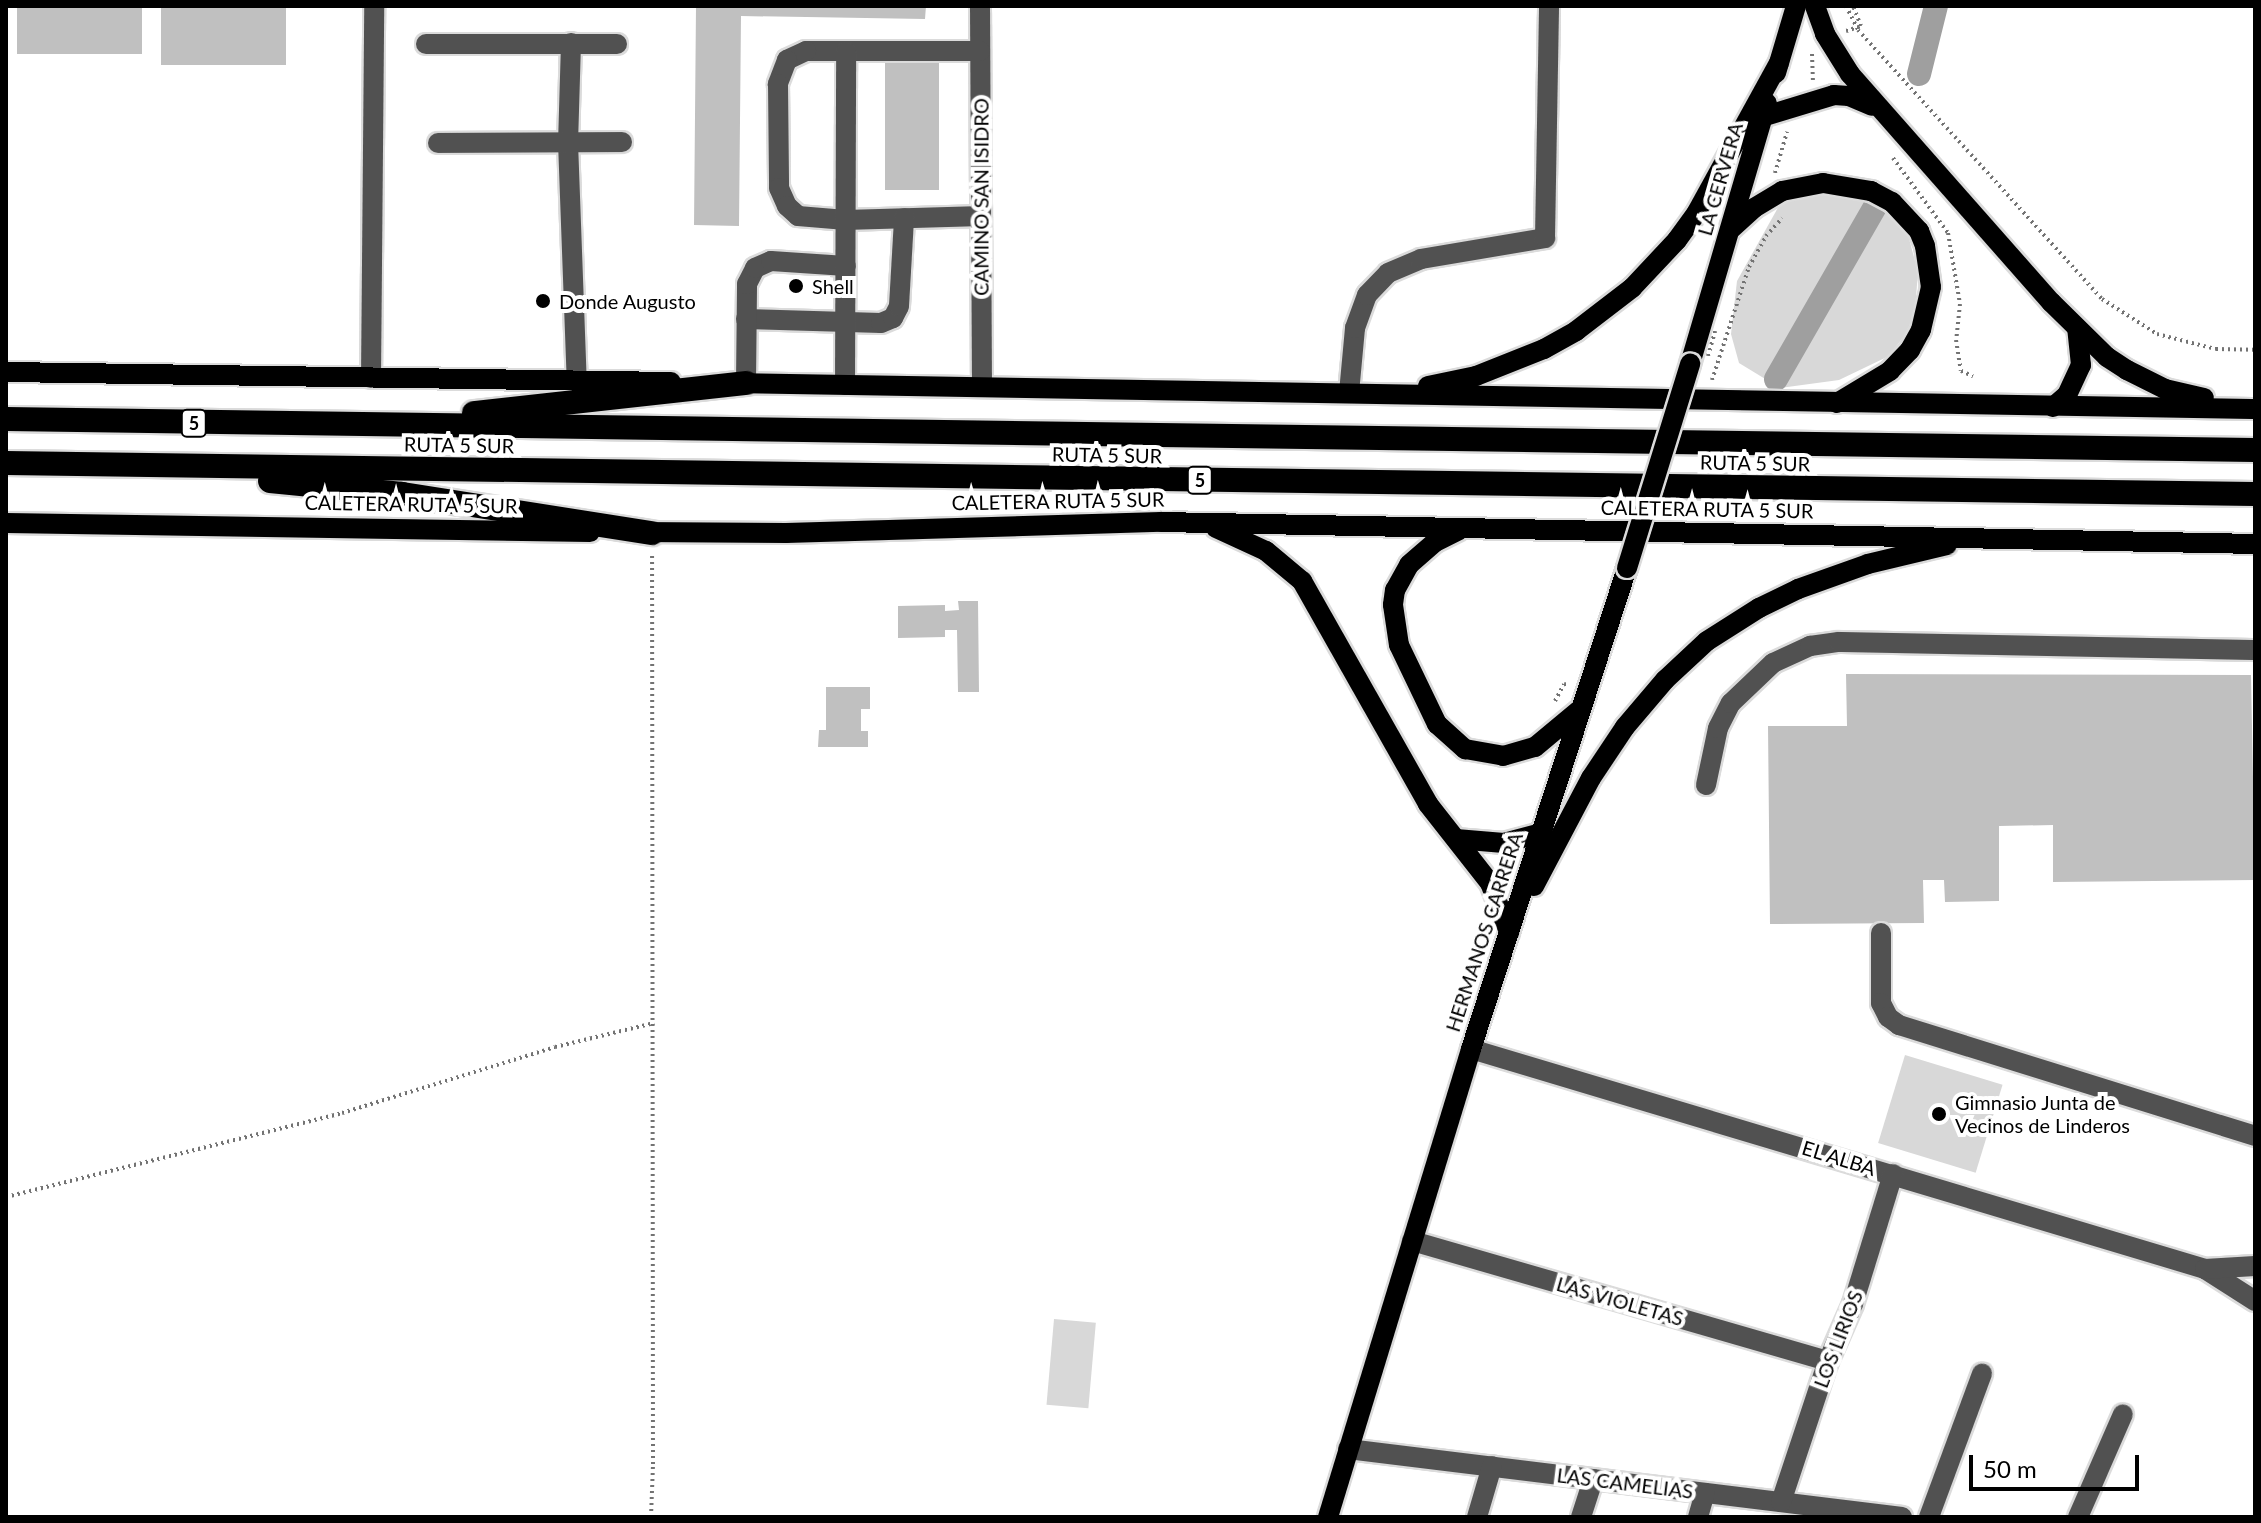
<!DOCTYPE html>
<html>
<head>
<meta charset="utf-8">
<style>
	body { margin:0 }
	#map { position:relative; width:2261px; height:1523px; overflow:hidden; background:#fff; font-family:Lato,sans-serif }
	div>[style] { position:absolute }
	.green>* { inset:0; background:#d8d8d8; transform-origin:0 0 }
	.canal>* { height:24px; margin:-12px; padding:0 12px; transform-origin:12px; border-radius:12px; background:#9f9f9f }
	.building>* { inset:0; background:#c0c0c0; transform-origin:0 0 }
	.path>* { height:4px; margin-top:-2px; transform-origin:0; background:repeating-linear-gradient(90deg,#737373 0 2px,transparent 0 6px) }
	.roads { filter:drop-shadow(2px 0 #dbdbdb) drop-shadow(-2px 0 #dbdbdb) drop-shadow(0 2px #dbdbdb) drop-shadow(0 -2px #dbdbdb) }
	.minor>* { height:20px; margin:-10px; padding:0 10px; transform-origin:10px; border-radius:10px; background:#515151 }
	.major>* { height:20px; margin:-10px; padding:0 10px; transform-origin:10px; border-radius:10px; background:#000 }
	.highway>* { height:24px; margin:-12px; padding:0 12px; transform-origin:12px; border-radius:12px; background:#000 }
	.path-bridge>* { height:4px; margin-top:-2px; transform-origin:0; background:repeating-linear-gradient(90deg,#737373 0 2px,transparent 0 6px) }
	.bridges { filter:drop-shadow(2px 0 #dbdbdb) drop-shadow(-2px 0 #dbdbdb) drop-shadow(0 2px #dbdbdb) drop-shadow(0 -2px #dbdbdb) }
	.major-bridge>* { height:20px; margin:-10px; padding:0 10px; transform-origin:10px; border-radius:10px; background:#000 }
	.dots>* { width:22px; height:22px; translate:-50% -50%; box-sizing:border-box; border:4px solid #fff; border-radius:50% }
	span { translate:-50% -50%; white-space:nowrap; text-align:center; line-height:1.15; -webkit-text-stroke:8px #fff; paint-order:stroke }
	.shield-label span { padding:2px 6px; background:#fff; border:2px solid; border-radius:6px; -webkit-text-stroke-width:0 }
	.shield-label { font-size:18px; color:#000; font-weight:700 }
	.street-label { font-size:20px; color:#000 }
	.poi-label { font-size:20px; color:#000 }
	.left { translate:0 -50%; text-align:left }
	.frame { position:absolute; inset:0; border:8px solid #000; pointer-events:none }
	.scale { position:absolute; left:1969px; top:1455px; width:170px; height:36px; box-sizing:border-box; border:4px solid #000; border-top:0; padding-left:10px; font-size:24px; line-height:28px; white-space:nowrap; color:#000; -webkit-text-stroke:6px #fff; paint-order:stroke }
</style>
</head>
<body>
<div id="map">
	<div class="green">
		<div style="clip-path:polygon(1831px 187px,1869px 195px,1888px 208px,1907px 231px,1918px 272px,1914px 323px,1889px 356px,1839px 380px,1780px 388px,1739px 363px,1731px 334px,1737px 281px,1780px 204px)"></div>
		<div style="left:1905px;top:1055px;width:102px;height:92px;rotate:17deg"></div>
		<div style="left:1054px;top:1319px;width:42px;height:86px;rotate:5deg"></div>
	</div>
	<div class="canal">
		<div style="left:1919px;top:74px;width:70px;rotate:-76deg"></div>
		<div style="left:1776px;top:379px;width:201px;rotate:-60.1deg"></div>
	</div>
	<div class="building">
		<div style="left:17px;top:6px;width:125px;height:48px"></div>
		<div style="left:161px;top:6px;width:125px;height:59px"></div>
		<div style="clip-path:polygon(696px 6px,926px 6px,925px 19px,741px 16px,739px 226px,694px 225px)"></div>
		<div style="left:885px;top:58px;width:54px;height:132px"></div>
		<div style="clip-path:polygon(958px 601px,978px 601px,979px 692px,958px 692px,957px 630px,945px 630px,945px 637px,898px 638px,898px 606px,945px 605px,945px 611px,959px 610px)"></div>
		<div style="clip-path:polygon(1846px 674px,2251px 675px,2255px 880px,2053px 882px,2053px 825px,1999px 826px,1999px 901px,1945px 902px,1944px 880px,1923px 880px,1924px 923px,1770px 924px,1768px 726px,1847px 726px)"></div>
		<div style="clip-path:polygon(826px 687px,870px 687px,870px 709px,861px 709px,861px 731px,868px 731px,868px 747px,818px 747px,819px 730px,826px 730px)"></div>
	</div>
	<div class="path">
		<div style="left:1846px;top:6px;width:27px;rotate:63deg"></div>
		<div style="left:1858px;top:30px;width:363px;rotate:47.8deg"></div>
		<div style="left:2102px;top:299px;width:65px;rotate:32.5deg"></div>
		<div style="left:2157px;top:334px;width:61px;rotate:14.3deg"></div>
		<div style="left:2216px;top:349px;width:39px;rotate:1deg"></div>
		<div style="left:1846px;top:31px;width:16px;rotate:-18deg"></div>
		<div style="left:1861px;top:26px;width:22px;rotate:-112deg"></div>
		<div style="left:1812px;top:54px;width:27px;rotate:88deg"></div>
		<div style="left:1893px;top:158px;width:93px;rotate:53.7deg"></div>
		<div style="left:1948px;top:233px;width:72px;rotate:80.4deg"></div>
		<div style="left:1960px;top:304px;width:36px;rotate:96deg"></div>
		<div style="left:1956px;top:340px;width:31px;rotate:81deg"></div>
		<div style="left:1961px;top:371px;width:13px;rotate:23deg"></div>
		<div style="left:1775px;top:173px;width:43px;rotate:-73.7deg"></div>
		<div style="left:1712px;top:380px;width:119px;rotate:-71.9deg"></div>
		<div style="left:1749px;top:267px;width:35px;rotate:-61deg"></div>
		<div style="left:1766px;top:236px;width:24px;rotate:-48deg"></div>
		<div style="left:1555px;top:701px;width:19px;rotate:-62deg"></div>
		<div style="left:1564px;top:684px;width:4px;rotate:14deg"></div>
		<div style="left:6px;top:1197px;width:346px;rotate:-14deg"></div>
		<div style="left:342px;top:1113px;width:223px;rotate:-17.2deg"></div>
		<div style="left:555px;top:1047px;width:102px;rotate:-13.6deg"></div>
		<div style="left:651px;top:1517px;width:53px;rotate:-87.8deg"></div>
		<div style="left:653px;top:1464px;width:909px;rotate:-90.06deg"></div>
	</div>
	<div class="roads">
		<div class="minor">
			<div style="left:980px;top:6px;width:381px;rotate:89.7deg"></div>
			<div style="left:571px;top:43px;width:99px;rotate:91.7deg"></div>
			<div style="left:568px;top:142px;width:240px;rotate:87.9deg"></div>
			<div style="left:426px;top:44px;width:191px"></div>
			<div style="left:980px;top:51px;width:174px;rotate:180deg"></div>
			<div style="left:806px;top:51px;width:21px;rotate:155deg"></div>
			<div style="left:787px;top:60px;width:26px;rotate:111deg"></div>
			<div style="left:778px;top:84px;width:104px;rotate:89.4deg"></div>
			<div style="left:779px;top:188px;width:20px;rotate:66deg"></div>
			<div style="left:787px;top:206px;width:15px;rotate:42deg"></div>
			<div style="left:798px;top:216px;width:48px;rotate:4.8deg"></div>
			<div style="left:846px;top:220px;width:135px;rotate:-1.7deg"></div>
			<div style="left:438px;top:143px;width:184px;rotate:-0.3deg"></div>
			<div style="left:746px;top:319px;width:135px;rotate:1.7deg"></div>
			<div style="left:881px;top:323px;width:13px;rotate:-23deg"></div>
			<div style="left:893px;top:318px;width:13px;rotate:-63deg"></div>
			<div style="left:899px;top:306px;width:88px;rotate:-86.7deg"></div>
			<div style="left:371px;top:378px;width:372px;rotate:-89.5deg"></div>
			<div style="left:746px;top:383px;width:99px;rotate:-89.4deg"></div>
			<div style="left:747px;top:284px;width:18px;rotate:-63deg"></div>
			<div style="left:755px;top:268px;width:17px;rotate:-24deg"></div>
			<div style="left:771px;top:261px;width:75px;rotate:3.8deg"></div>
			<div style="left:845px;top:385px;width:333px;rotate:-89.8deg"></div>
			<div style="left:1349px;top:393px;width:65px;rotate:-84.7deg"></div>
			<div style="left:1355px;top:328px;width:35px;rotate:-70deg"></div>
			<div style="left:1367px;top:295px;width:30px;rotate:-46deg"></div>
			<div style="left:1388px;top:273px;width:36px;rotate:-23deg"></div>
			<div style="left:1421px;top:259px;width:126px;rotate:-9.6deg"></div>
			<div style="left:1545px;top:238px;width:232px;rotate:-89deg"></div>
			<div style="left:1706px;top:785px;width:58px;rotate:-78.1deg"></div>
			<div style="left:1718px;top:728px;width:28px;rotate:-63deg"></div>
			<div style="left:1731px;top:703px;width:58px;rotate:-43.6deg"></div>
			<div style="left:1773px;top:663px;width:41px;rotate:-24.7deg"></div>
			<div style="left:1810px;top:646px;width:29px;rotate:-8deg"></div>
			<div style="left:1839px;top:642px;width:416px;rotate:1.1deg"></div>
			<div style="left:1881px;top:933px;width:70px;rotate:90deg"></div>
			<div style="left:1881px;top:1003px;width:16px;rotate:63deg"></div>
			<div style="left:1888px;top:1017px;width:14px;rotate:36deg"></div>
			<div style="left:1899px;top:1025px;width:373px;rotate:17.3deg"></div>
			<div style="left:1471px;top:1049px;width:766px;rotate:16.68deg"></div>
			<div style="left:2205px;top:1269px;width:59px;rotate:32.6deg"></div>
			<div style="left:1412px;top:1241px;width:433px;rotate:16.1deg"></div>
			<div style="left:2205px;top:1269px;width:50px;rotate:-3.4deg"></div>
			<div style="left:1348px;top:1449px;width:558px;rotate:7deg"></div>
			<div style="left:1781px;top:1502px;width:149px;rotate:-71.6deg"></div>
			<div style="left:1828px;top:1361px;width:62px;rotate:-66.3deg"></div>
			<div style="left:1853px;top:1304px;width:136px;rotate:-72.9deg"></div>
			<div style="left:1477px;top:1517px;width:53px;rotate:-73.6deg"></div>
			<div style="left:1581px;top:1517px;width:40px;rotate:-72deg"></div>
			<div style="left:1698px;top:1517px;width:25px;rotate:-74deg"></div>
			<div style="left:1929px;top:1517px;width:153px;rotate:-69.7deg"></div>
			<div style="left:2078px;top:1517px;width:112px;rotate:-66.4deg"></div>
		</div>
		<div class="major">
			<div style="left:1815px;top:6px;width:30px;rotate:70deg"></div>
			<div style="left:1825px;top:34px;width:47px;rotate:58deg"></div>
			<div style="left:1850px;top:74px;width:304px;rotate:48.6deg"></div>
			<div style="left:2051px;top:302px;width:78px;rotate:44.5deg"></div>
			<div style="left:2107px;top:357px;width:24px;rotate:33deg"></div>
			<div style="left:2127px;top:370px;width:42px;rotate:26.6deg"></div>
			<div style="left:2165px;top:389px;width:40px;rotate:13deg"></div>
			<div style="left:1776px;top:73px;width:70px;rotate:-73.4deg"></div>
			<div style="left:1762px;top:117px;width:75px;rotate:-17deg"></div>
			<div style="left:1834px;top:95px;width:15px;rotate:4deg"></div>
			<div style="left:1849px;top:96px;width:25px;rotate:23deg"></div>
			<div style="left:1732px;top:228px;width:30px;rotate:-42deg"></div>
			<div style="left:1754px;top:208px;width:33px;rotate:-31deg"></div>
			<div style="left:1782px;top:191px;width:42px;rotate:-11deg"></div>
			<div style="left:1823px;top:183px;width:49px;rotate:9.5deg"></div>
			<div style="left:1871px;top:191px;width:24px;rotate:28deg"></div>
			<div style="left:1892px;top:202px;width:40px;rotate:47deg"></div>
			<div style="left:1919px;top:231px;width:16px;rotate:68deg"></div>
			<div style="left:1925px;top:246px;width:41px;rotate:81.7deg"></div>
			<div style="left:1931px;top:287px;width:44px;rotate:103.1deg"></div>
			<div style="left:1921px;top:330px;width:23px;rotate:119deg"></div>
			<div style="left:1910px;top:350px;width:29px;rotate:134deg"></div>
			<div style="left:1890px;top:371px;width:62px;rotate:148.9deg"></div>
			<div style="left:1690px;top:364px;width:272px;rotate:-73.6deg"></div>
			<div style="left:6px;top:372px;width:665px;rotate:0.86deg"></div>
			<div style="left:731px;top:383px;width:1524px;rotate:0.98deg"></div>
			<div style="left:1428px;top:386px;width:49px;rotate:-11.8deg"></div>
			<div style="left:1476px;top:376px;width:73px;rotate:-21.7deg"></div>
			<div style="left:1544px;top:349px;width:37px;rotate:-29deg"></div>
			<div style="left:1576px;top:331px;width:71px;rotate:-37.5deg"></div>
			<div style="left:1632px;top:288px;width:66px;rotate:-46.8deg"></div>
			<div style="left:1677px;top:240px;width:34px;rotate:-54deg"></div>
			<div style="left:1697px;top:212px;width:170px;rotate:-61.2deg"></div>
			<div style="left:2053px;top:407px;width:18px;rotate:-41deg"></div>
			<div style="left:2067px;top:395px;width:33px;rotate:-65deg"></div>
			<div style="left:2081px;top:365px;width:37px;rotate:-96deg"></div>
			<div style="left:6px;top:523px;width:584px;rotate:0.88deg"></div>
			<div style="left:1216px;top:528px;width:55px;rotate:24.7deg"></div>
			<div style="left:1266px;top:551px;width:47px;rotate:39.8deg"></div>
			<div style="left:1302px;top:581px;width:256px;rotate:60.5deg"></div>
			<div style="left:1428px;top:804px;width:100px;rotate:51.9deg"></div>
			<div style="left:1490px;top:883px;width:53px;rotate:68.8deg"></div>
			<div style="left:1459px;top:530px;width:28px;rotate:153deg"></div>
			<div style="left:1434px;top:543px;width:33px;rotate:139deg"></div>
			<div style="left:1409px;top:565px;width:29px;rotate:119deg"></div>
			<div style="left:1395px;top:590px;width:15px;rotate:98deg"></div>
			<div style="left:1393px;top:605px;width:40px;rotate:81.5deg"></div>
			<div style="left:1399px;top:645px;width:88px;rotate:64.3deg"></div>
			<div style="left:1437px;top:724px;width:38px;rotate:42deg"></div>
			<div style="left:1465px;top:749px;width:39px;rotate:10deg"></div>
			<div style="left:1503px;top:756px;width:33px;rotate:-16deg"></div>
			<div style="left:1535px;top:747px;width:56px;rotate:-39.9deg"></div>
			<div style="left:638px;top:532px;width:148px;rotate:0.4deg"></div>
			<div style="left:786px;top:533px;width:375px;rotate:-1.7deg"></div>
			<div style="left:1161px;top:522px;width:1094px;rotate:1.15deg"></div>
			<div style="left:1456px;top:839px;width:48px;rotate:4.8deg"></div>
			<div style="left:1504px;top:843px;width:38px;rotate:-15deg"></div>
			<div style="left:1534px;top:886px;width:122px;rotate:-62.2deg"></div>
			<div style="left:1591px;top:778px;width:61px;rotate:-56.3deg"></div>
			<div style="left:1625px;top:727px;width:62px;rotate:-49.6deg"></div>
			<div style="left:1665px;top:680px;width:57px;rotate:-42.9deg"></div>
			<div style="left:1707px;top:641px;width:62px;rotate:-32.4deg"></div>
			<div style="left:1759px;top:608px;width:43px;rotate:-26deg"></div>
			<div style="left:1798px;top:589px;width:74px;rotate:-19.7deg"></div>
			<div style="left:1868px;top:564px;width:81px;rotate:-13.5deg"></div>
			<div style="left:1328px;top:1517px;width:489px;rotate:-73deg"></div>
			<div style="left:1471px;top:1049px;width:506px;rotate:-72.03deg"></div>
		</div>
		<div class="highway">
			<div style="left:474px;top:413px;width:274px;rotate:-6.3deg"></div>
			<div style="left:6px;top:419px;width:2249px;rotate:0.79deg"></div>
			<div style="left:6px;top:463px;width:2249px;rotate:0.79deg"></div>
			<div style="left:270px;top:481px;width:133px;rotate:5.6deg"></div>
			<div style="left:402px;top:494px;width:253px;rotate:8.9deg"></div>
		</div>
	</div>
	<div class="path-bridge">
		<div style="left:1708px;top:356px;width:26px;rotate:-74deg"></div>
	</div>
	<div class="bridges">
		<div class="major-bridge">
			<div style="left:1627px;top:568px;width:214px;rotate:-72.8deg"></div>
		</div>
	</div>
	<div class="dots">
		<div style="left:796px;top:286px;background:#000"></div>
		<div style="left:543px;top:301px;background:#000"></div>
		<div style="left:1939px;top:1114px;background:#000"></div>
	</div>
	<div class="shield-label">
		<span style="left:194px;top:423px">5</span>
		<span style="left:1200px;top:480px">5</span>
	</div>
	<div class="street-label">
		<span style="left:1720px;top:179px;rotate:-74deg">LA CERVERA</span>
		<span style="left:981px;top:197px;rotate:-90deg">CAMINO SAN ISIDRO</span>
		<span style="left:459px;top:445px;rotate:1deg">RUTA 5 SUR</span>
		<span style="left:1107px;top:455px;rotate:1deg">RUTA 5 SUR</span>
		<span style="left:1755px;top:463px;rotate:1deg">RUTA 5 SUR</span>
		<span style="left:1058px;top:501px;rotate:-1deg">CALETERA RUTA 5 SUR</span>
		<span style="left:411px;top:504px;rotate:1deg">CALETERA RUTA 5 SUR</span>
		<span style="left:1707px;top:509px;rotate:1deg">CALETERA RUTA 5 SUR</span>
		<span style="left:1484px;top:932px;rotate:-72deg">HERMANOS CARRERA</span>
		<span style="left:1839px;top:1158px;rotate:17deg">EL ALBA</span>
		<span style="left:1620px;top:1301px;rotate:16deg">LAS VIOLETAS</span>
		<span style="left:1838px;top:1339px;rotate:-69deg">LOS LIRIOS</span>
		<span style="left:1625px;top:1483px;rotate:7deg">LAS CAMELIAS</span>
	</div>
	<div class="poi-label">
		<span class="left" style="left:812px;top:286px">Shell</span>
		<span class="left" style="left:559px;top:301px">Donde Augusto</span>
		<span class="left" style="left:1955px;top:1114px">Gimnasio Junta de<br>Vecinos de Linderos</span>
	</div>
	<div class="frame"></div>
	<div class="scale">50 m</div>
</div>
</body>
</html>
